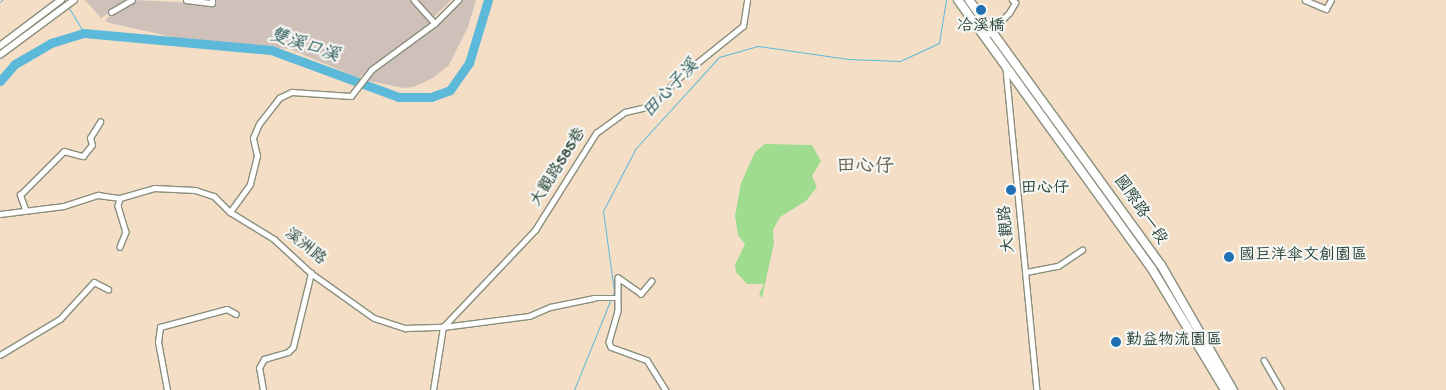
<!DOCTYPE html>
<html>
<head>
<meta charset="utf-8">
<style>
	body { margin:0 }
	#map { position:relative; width:1446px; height:390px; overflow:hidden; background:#f4dfc6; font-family:"Gochi Hand","LXGW WenKai TC",sans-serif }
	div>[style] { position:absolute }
	.industrial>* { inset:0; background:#cfc1ba }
	.green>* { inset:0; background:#9fdc90 }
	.stream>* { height:1px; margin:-0.5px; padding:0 0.5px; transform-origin:0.5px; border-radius:0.5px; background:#5cb9da }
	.river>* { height:9px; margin:-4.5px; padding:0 4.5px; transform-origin:4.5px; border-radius:4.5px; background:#5cb9da }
	.roads { filter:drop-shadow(1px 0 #8a8e7d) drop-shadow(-1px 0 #8a8e7d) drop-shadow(0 1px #8a8e7d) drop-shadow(0 -1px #8a8e7d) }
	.minor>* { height:4.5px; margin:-2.25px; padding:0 2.25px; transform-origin:2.25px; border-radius:2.25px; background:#fff }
	.tertiary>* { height:5.5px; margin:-2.75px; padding:0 2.75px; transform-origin:2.75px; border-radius:2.75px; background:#fff }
	.primary>* { height:8px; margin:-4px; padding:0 4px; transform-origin:4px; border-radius:4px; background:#fff }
	.dots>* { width:14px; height:14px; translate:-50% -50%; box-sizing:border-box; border:2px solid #f6f6f2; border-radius:50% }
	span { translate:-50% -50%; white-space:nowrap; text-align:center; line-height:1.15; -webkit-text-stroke:4.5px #f6f6f2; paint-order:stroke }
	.poi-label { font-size:16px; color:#1f3d34 }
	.left { translate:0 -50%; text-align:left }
	.street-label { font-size:16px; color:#1f3d34 }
	.water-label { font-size:18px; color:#2e5c5e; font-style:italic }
	.quarter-label { font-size:19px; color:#645e4c }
</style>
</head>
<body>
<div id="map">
	<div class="industrial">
		<div style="clip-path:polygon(85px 0,129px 0,101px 18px)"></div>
		<div style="clip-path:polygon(134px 0,213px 4px,214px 0,410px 0,431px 23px,359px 78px,290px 49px,177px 38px,106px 22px,106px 19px)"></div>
		<div style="clip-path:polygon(419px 0,451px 0,434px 17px)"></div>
		<div style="clip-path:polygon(460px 0,476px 0,468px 27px,449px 65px,433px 78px,413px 87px,403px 88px,365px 80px,438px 24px)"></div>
	</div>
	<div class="green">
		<div style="clip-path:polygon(765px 144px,812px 145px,821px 161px,812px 176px,817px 187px,806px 201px,780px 217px,773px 230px,774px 243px,762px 298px,759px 294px,764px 284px,747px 284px,736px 272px,735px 265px,745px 244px,738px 235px,735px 216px,741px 183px,755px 152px)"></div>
	</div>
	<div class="stream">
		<div style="left:0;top:2px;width:3px;rotate:-45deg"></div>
		<div style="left:69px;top:8px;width:29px;rotate:59deg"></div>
		<div style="left:612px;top:297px;width:6px;rotate:-72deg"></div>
		<div style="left:614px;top:291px;width:81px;rotate:-97.8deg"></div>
		<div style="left:603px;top:211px;width:71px;rotate:-62.4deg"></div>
		<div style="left:636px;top:148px;width:123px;rotate:-47.6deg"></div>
		<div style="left:719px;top:57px;width:41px;rotate:-15.8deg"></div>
		<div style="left:758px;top:46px;width:91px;rotate:8.2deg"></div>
		<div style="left:848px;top:59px;width:52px;rotate:2.2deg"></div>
		<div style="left:900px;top:61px;width:43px;rotate:-24.8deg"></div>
		<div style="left:939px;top:43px;width:44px;rotate:-80.8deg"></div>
		<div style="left:574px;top:390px;width:96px;rotate:-68deg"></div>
	</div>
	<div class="river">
		<div style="left:0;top:81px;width:23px;rotate:-49deg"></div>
		<div style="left:15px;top:64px;width:42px;rotate:-30.3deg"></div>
		<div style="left:51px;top:43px;width:34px;rotate:-17deg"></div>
		<div style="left:84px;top:33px;width:188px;rotate:5.2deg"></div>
		<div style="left:271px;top:50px;width:136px;rotate:20.2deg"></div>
		<div style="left:399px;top:97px;width:32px"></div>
		<div style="left:431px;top:97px;width:20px;rotate:-20deg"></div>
		<div style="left:450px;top:90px;width:33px;rotate:-55deg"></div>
		<div style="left:469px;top:63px;width:66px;rotate:-73.2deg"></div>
	</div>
	<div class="roads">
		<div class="minor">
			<div style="left:186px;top:0;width:26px;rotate:7deg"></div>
			<div style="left:212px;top:3px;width:3px;rotate:-90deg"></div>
			<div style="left:414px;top:0;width:31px;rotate:48deg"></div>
			<div style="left:1305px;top:0;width:23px;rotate:23deg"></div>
			<div style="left:1326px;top:9px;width:10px;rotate:-61deg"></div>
			<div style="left:111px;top:12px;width:24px;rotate:-30deg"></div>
			<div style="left:985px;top:37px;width:34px;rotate:-45deg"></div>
			<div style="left:1009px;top:13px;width:12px;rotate:-59deg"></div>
			<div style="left:1015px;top:3px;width:4px;rotate:-135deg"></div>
			<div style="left:1006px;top:69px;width:322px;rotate:84.5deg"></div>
			<div style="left:120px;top:198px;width:8px;rotate:104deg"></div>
			<div style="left:118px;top:206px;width:27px;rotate:73deg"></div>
			<div style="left:126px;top:232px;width:16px;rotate:112deg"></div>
			<div style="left:25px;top:209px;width:15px;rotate:-110deg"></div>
			<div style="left:20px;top:195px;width:62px;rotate:-45deg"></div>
			<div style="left:64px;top:151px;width:20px;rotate:15deg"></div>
			<div style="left:83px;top:156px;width:14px;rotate:-51deg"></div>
			<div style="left:92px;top:145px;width:7px;rotate:-106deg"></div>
			<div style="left:90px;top:138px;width:19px;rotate:-58deg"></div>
			<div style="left:230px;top:212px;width:34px;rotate:-54deg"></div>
			<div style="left:250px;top:184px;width:29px;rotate:-76deg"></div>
			<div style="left:257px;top:156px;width:18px;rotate:-103deg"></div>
			<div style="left:253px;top:138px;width:15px;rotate:-67deg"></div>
			<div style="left:259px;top:124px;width:33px;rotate:-52deg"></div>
			<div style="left:279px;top:98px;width:14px;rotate:-25deg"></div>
			<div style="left:292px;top:92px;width:59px;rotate:3.9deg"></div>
			<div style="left:351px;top:96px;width:33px;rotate:-52deg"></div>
			<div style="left:371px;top:70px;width:79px;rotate:-36.3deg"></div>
			<div style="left:435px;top:23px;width:33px;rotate:-45deg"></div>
			<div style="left:0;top:214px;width:64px;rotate:-7.1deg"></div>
			<div style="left:64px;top:206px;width:36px;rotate:-18deg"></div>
			<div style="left:98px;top:195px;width:22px;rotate:8deg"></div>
			<div style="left:120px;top:198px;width:35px;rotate:-16deg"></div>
			<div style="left:154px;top:188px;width:41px;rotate:2.8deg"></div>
			<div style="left:195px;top:190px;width:20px;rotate:18deg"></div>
			<div style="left:214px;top:196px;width:23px;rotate:45deg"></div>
			<div style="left:230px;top:212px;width:52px;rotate:31.5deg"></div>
			<div style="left:274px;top:239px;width:50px;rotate:42.6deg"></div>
			<div style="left:311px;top:273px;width:77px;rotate:35.5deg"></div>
			<div style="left:374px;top:318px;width:33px;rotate:18deg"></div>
			<div style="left:405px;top:328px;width:38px;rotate:-2deg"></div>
			<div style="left:443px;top:327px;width:87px;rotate:-7.3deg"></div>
			<div style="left:529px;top:316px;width:23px;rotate:-23deg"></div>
			<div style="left:550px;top:307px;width:45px;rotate:-11.6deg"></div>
			<div style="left:594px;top:298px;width:24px"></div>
			<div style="left:1026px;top:272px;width:33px;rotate:-11deg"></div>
			<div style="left:1058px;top:266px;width:29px;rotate:-34deg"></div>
			<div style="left:652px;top:281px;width:17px;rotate:130deg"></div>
			<div style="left:641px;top:294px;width:28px;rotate:-145deg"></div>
			<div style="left:618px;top:278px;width:33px;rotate:90deg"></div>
			<div style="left:618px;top:311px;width:32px;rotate:106deg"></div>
			<div style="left:609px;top:342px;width:5px;rotate:68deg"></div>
			<div style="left:611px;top:347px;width:38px;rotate:20deg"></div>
			<div style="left:647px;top:360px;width:36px;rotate:58deg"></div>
			<div style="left:0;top:355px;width:70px;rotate:-31deg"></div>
			<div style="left:60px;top:319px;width:50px;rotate:-47.4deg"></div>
			<div style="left:94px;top:282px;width:16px;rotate:27deg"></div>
			<div style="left:1264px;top:360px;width:34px;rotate:60deg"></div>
			<div style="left:167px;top:390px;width:49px;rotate:-100.6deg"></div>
			<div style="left:158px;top:342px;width:15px;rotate:-82deg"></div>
			<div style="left:160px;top:327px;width:69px;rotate:-15deg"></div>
			<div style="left:227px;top:309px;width:10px;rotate:29deg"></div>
			<div style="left:263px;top:390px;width:22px;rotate:-100deg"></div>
			<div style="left:259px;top:368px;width:10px;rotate:-61deg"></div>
			<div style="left:264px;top:359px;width:25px;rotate:-16deg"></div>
			<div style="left:288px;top:352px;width:7px;rotate:-45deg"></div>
			<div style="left:293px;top:347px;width:76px;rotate:-76.3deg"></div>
			<div style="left:433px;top:390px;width:64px;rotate:-81deg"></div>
			<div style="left:443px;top:327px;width:134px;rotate:-46.5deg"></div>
			<div style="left:535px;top:230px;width:115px;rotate:-57.8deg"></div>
			<div style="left:596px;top:133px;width:36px;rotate:-36deg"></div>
			<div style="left:625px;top:112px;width:26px;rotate:-13deg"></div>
			<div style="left:650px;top:106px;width:45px;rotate:-44.1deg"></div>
			<div style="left:682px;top:75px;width:78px;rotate:-38.8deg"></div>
			<div style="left:743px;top:26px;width:26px;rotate:-81deg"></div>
		</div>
		<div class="tertiary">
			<div style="left:0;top:46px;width:76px;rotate:-37deg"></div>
			<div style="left:0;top:55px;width:92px;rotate:-36.6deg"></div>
		</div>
		<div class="primary">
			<div style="left:958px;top:0;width:332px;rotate:54.2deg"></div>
			<div style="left:1152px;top:269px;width:141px;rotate:58.9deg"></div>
			<div style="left:969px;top:0;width:327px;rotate:54.1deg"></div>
			<div style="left:1161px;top:265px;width:144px;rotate:60.1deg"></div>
		</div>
	</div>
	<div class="dots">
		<div style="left:981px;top:10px;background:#1f6fb2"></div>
		<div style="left:1011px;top:190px;background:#1f6fb2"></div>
		<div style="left:1229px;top:257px;background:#1f6fb2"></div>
		<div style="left:1116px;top:342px;background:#1f6fb2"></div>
	</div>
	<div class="poi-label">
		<span style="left:981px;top:28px">冾溪橋</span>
		<span class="left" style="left:1021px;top:190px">田心仔</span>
		<span class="left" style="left:1239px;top:257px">國巨洋傘文創園區</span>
		<span class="left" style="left:1126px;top:342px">勤益物流園區</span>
	</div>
	<div class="street-label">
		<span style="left:560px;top:168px;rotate:-58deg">大觀路585巷</span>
		<span style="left:1139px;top:211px;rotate:55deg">國際路一段</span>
		<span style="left:1009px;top:229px;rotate:-95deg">大觀路</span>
		<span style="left:304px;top:248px;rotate:39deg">溪洲路</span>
	</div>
	<div class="water-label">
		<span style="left:304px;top:47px;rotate:18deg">雙溪口溪</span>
		<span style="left:672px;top:90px;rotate:-47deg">田心子溪</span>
	</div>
	<div class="quarter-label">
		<span style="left:865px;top:168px">田心仔</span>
	</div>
</div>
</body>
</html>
